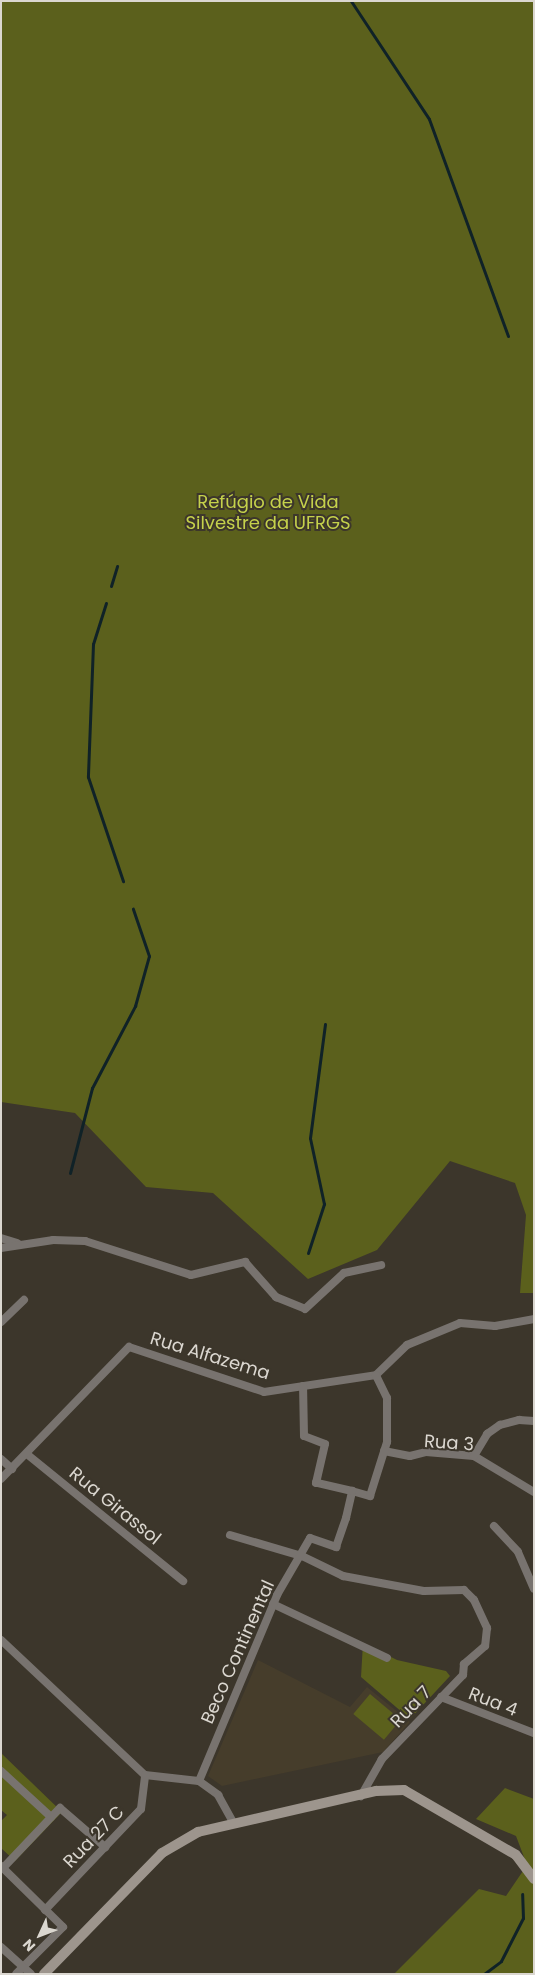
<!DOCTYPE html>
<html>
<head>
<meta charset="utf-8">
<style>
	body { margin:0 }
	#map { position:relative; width:535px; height:1975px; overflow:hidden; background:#3c362b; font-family:Poppins,sans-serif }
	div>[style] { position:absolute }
	.built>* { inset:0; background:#463d2b }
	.green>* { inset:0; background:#5b601c; transform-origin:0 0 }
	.stream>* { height:3px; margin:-1.5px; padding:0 1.5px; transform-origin:1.5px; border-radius:1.5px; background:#102227 }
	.street>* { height:8px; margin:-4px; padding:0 4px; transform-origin:4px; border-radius:4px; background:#78736f }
	.secondary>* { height:10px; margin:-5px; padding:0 5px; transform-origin:5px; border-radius:5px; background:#9d958d }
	span { translate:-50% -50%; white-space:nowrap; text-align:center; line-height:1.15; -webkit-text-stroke:4px #3c362b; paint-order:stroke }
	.park-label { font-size:18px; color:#c5d14b }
	.street-label { font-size:18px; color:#dbd7d0 }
	.frame { position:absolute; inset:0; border:2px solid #dbd7d0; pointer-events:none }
	.north { position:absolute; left:15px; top:1910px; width:50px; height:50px; -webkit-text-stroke:4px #3c362b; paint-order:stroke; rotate:227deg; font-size:14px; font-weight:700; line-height:20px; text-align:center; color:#dbd7d0 }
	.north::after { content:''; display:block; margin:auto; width:18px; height:22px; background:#dbd7d0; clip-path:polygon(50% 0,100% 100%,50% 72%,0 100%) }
</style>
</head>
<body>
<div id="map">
	<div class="built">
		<div style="clip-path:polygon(258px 1660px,350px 1707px,367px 1687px,410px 1722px,383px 1752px,222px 1786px,208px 1776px)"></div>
	</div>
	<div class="green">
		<div style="clip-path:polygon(1px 1px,534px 1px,534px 1293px,520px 1293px,526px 1215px,515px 1183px,450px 1161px,377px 1250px,308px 1279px,213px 1193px,146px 1187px,75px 1113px,1px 1102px)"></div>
		<div style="clip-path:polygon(363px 1643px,397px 1660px,446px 1671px,450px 1676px,410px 1719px,361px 1677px)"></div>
		<div style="left:370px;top:1694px;width:40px;height:26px;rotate:40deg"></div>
		<div style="clip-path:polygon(1px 1753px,62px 1812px,15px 1861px,1px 1848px,1px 1821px,7px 1815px,1px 1810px)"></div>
		<div style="clip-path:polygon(505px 1788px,534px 1799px,534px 1974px,394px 1974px,479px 1889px,506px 1896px,527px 1865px,516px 1836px,476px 1819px)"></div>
	</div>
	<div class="stream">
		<div style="left:351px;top:1px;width:141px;rotate:56.5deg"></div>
		<div style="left:429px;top:119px;width:231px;rotate:70deg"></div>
		<div style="left:111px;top:586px;width:21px;rotate:-73deg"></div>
		<div style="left:106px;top:603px;width:43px;rotate:107.6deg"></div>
		<div style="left:93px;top:644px;width:133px;rotate:92.2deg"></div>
		<div style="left:88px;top:777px;width:110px;rotate:71.4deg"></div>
		<div style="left:70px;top:1173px;width:88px;rotate:-75.5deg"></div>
		<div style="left:92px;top:1088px;width:93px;rotate:-62.3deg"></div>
		<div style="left:135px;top:1006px;width:52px;rotate:-74.4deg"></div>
		<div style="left:149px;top:956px;width:50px;rotate:-108.8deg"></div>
		<div style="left:308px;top:1253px;width:52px;rotate:-71.9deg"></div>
		<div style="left:324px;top:1204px;width:67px;rotate:-102deg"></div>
		<div style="left:310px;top:1138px;width:115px;rotate:-82.5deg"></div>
		<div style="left:484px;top:1974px;width:21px;rotate:-37deg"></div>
		<div style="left:501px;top:1961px;width:48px;rotate:-62.9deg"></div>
		<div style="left:523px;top:1918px;width:24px;rotate:-92deg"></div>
	</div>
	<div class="street">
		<div style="left:1px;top:1238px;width:17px;rotate:17deg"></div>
		<div style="left:1px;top:1248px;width:53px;rotate:-8.7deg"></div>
		<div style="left:53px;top:1240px;width:32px;rotate:2deg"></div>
		<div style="left:85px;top:1241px;width:111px;rotate:17.8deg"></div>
		<div style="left:191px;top:1275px;width:56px;rotate:-13.5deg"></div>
		<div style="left:245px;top:1262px;width:47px;rotate:48.5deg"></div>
		<div style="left:276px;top:1297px;width:31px;rotate:22deg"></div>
		<div style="left:305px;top:1309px;width:53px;rotate:-42.7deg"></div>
		<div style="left:344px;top:1273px;width:38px;rotate:-12deg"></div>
		<div style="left:1px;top:1322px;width:32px;rotate:-44deg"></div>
		<div style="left:384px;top:1451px;width:26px;rotate:11deg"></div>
		<div style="left:410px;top:1456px;width:16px;rotate:-14deg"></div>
		<div style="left:426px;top:1452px;width:48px;rotate:4.8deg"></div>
		<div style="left:474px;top:1456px;width:70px;rotate:31deg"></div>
		<div style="left:28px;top:1455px;width:200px;rotate:39.1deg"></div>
		<div style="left:474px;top:1456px;width:26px;rotate:-59deg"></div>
		<div style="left:487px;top:1434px;width:16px;rotate:-35deg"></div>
		<div style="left:500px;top:1425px;width:20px;rotate:-15deg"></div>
		<div style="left:519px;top:1420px;width:15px;rotate:4deg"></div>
		<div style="left:1px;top:1459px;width:15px;rotate:42deg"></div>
		<div style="left:1px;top:1479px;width:184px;rotate:-45.9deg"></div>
		<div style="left:129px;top:1347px;width:142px;rotate:18.4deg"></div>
		<div style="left:264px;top:1392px;width:113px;rotate:-8.6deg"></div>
		<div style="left:376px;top:1375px;width:43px;rotate:-44.1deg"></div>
		<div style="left:407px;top:1345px;width:57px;rotate:-22.5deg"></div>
		<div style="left:460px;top:1323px;width:35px;rotate:5deg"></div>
		<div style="left:495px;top:1326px;width:40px;rotate:-10deg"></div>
		<div style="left:352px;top:1491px;width:19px;rotate:16deg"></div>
		<div style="left:370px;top:1496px;width:57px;rotate:-72.5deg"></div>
		<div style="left:387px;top:1442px;width:44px;rotate:-90deg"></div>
		<div style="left:387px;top:1398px;width:25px;rotate:-116deg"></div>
		<div style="left:494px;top:1526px;width:35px;rotate:47deg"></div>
		<div style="left:518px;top:1552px;width:40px;rotate:66.6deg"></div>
		<div style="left:230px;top:1535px;width:75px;rotate:16.3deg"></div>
		<div style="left:302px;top:1556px;width:46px;rotate:26deg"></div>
		<div style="left:343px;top:1576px;width:82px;rotate:10.5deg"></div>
		<div style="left:424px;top:1591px;width:40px;rotate:-1.4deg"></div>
		<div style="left:464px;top:1590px;width:14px;rotate:45deg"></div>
		<div style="left:474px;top:1600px;width:31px;rotate:65deg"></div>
		<div style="left:487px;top:1628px;width:18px;rotate:96deg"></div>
		<div style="left:485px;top:1646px;width:28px;rotate:139deg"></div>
		<div style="left:464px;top:1664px;width:11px;rotate:95deg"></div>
		<div style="left:463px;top:1675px;width:117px;rotate:134deg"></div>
		<div style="left:382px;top:1759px;width:43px;rotate:119.6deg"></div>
		<div style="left:273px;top:1604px;width:126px;rotate:25.3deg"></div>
		<div style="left:1px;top:1640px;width:197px;rotate:43.2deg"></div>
		<div style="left:145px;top:1775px;width:54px;rotate:6.3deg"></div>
		<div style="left:441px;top:1697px;width:100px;rotate:21.2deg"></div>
		<div style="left:1px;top:1771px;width:68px;rotate:42.6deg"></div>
		<div style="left:199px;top:1781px;width:202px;rotate:-67.2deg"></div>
		<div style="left:277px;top:1595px;width:66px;rotate:-59.9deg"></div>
		<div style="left:310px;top:1538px;width:28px;rotate:19deg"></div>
		<div style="left:336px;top:1547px;width:31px;rotate:-71deg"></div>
		<div style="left:346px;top:1518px;width:28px;rotate:-77deg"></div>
		<div style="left:352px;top:1491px;width:37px;rotate:-167deg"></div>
		<div style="left:316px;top:1483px;width:40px;rotate:-77deg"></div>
		<div style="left:325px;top:1444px;width:22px;rotate:-159deg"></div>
		<div style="left:304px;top:1436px;width:50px;rotate:-91.1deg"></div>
		<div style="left:199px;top:1781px;width:24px;rotate:36deg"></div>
		<div style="left:218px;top:1795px;width:33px;rotate:61deg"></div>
		<div style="left:1px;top:1866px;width:87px;rotate:44.5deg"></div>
		<div style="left:63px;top:1927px;width:66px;rotate:135deg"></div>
		<div style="left:3px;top:1868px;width:83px;rotate:-46.5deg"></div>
		<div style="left:60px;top:1808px;width:60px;rotate:40.9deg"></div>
		<div style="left:45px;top:1910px;width:139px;rotate:-46.5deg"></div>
		<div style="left:141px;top:1809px;width:34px;rotate:-83deg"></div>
		<div style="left:1px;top:1947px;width:40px;rotate:42deg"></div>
	</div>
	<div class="secondary">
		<div style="left:44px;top:1974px;width:169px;rotate:-45.7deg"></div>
		<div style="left:162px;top:1853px;width:42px;rotate:-30.3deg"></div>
		<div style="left:198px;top:1832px;width:183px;rotate:-13deg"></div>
		<div style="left:376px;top:1791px;width:28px;rotate:-2deg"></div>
		<div style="left:404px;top:1790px;width:129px;rotate:30.1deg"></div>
		<div style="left:516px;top:1855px;width:30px;rotate:53deg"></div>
	</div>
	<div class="park-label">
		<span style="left:268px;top:513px">Refúgio de Vida<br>Silvestre da UFRGS</span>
	</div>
	<div class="street-label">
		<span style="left:210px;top:1356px;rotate:17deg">Rua Alfazema</span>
		<span style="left:449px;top:1443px;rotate:4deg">Rua 3</span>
		<span style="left:115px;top:1506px;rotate:39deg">Rua Girassol</span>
		<span style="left:238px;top:1652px;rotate:-66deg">Beco Continental</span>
		<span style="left:493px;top:1702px;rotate:21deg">Rua 4</span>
		<span style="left:411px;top:1707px;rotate:-46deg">Rua 7</span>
		<span style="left:94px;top:1837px;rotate:-46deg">Rua 27 C</span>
	</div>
	<div class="frame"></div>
	<div class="north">N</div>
</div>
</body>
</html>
